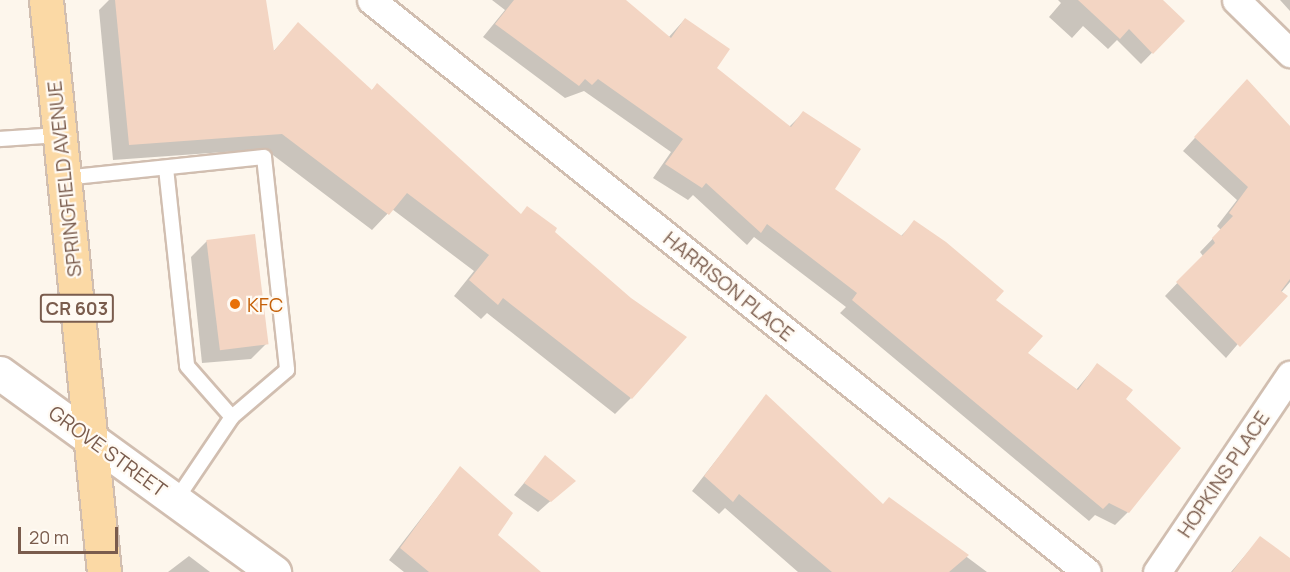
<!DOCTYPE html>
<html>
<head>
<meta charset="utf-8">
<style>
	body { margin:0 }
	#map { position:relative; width:1290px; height:572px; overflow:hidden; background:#fdf6ec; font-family:Manrope,sans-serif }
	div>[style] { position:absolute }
	.shadow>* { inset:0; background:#0003 }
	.building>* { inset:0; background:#f3d5c3; transform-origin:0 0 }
	.roads { filter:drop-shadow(2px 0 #d1beb0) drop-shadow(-2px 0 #d1beb0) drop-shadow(0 2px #d1beb0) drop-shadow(0 -2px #d1beb0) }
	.service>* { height:14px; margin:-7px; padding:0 7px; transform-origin:7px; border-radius:7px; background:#fff }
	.minor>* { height:27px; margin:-13.5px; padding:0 13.5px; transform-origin:13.5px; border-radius:13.5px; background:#fff }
	.secondary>* { height:33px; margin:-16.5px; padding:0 16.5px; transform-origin:16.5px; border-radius:16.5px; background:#fff }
	.primary>* { height:33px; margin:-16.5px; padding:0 16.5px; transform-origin:16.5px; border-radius:16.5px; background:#fbd9a5 }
	.dots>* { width:16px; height:16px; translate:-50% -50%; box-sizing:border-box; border:3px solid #fffaf3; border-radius:50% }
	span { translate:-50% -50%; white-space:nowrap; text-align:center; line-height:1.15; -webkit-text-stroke:4.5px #fffaf3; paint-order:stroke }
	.shield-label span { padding:2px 4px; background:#fffaf3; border:2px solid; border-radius:4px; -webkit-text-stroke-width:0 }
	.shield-label { font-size:18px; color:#7a5c4d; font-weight:700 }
	.street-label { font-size:20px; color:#7a5c4d }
	.food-label { font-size:20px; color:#c56008 }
	.left { translate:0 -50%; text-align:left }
	.scale { position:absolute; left:18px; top:527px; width:100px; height:27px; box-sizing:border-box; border:3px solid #7a5c4d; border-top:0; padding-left:8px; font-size:18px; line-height:21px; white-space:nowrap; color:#7a5c4d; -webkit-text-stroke:4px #fffaf3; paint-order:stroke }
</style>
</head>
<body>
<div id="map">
	<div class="shadow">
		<div style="clip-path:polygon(109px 0,265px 0,273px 52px,298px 24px,371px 91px,377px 85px,520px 215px,553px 232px,631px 398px,615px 414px,487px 313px,481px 319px,454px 296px,474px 271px,392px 209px,372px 230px,265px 149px,113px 160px,99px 10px)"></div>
		<div style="clip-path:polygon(492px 0,623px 0,668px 38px,685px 19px,715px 68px,789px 127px,803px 113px,833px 190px,901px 236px,915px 222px,994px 300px,1026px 354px,1076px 390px,1097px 365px,1124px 399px,1128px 512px,1115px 525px,1095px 515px,1089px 521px,840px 313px,846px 307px,754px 237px,747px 245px,693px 195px,688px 200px,653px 178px,671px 152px,584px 91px,565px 98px,483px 37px,505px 10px)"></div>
		<div style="clip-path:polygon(1058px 0,1162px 0,1183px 21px,1141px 64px,1117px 40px,1108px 49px,1083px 26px,1072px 38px,1049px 17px,1061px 3px)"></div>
		<div style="clip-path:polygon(1280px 0,1290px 0,1290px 11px)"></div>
		<div style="clip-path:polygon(1235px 94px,1290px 128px,1290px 282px,1226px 358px,1165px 296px,1203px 256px,1200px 252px,1221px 230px,1217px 226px,1237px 200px,1183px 151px)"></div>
		<div style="clip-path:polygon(207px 241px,267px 343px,251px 359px,202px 363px,191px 257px)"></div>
		<div style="clip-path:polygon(766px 397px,882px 506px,889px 499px,987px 572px,798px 572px,725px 508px,719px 514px,692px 491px)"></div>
		<div style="clip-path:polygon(546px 457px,573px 481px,538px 512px,514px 495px)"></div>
		<div style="clip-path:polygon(460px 468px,495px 536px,538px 572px,404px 572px,389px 560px)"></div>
		<div style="clip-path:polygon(1260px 538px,1290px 560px,1290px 572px,1231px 572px)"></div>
		<div style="clip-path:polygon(189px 556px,210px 572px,168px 572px)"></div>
	</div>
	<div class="building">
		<div style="clip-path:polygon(115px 0,266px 0,274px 51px,298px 22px,372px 90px,377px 83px,521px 214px,527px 206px,557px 228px,555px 232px,631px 298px,687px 337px,632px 399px,503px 298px,498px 305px,469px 280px,489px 255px,407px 193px,389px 215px,282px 134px,129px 145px)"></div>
		<div style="clip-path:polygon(514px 0,626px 0,671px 38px,685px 18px,730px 49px,717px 68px,791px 127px,803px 111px,861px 149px,835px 189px,902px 236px,914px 220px,946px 242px,1004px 291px,996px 300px,1043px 336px,1028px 353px,1078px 390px,1097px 363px,1133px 390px,1126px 399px,1181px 448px,1129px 513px,1109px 503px,1103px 509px,852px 300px,857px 293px,767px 224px,761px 233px,706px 183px,702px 188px,665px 164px,683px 139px,598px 79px,592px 85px,585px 79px,579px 86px,495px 24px)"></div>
		<div style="clip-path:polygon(1078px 0,1163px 0,1185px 21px,1153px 54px,1129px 29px,1120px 39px)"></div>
		<div style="clip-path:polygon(1247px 79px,1290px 126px,1290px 279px,1281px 291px,1288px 296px,1240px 347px,1176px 282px,1215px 243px,1212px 238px,1233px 216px,1229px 213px,1248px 187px,1194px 137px)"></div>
		<div style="left:255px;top:234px;width:111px;height:49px;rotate:83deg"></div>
		<div style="clip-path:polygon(766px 394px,883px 504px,889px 497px,969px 555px,949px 572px,832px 572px,739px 494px,733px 502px,704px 476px)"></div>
		<div style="clip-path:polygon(545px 455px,576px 481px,551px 502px,524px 483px)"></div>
		<div style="clip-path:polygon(460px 466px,513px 513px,498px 535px,541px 572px,429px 572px,400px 548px)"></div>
		<div style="clip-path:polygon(1260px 536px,1290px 558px,1290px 572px,1232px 572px)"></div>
	</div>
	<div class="roads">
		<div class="service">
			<div style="left:0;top:139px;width:59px;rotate:-3.9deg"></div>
			<div style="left:166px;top:168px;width:199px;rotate:83.9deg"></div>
			<div style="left:187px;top:366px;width:68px;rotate:48.6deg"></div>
			<div style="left:64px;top:178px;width:201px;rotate:-6deg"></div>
			<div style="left:264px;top:157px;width:214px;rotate:83.8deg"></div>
			<div style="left:287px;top:370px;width:72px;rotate:139.5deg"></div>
			<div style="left:232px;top:417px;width:100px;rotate:124deg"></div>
		</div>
		<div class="minor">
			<div style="left:371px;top:0;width:916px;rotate:38.62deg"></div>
			<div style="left:1236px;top:0;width:76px;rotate:44.5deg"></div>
			<div style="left:1157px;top:572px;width:238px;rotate:-56deg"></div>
		</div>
		<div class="secondary">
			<div style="left:0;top:373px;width:339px;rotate:36deg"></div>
		</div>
		<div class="primary">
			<div style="left:46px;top:0;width:575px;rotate:84.21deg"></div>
		</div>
	</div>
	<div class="dots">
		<div style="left:235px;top:304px;background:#e8710a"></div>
	</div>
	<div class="shield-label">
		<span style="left:77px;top:308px">CR 603</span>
	</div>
	<div class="street-label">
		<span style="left:64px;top:179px;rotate:-96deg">SPRINGFIELD AVENUE</span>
		<span style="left:729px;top:286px;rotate:39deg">HARRISON PLACE</span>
		<span style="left:108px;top:451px;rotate:36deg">GROVE STREET</span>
		<span style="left:1223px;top:474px;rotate:-56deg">HOPKINS PLACE</span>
	</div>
	<div class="food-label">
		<span class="left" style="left:247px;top:304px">KFC</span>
	</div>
	<div class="scale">20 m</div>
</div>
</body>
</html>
